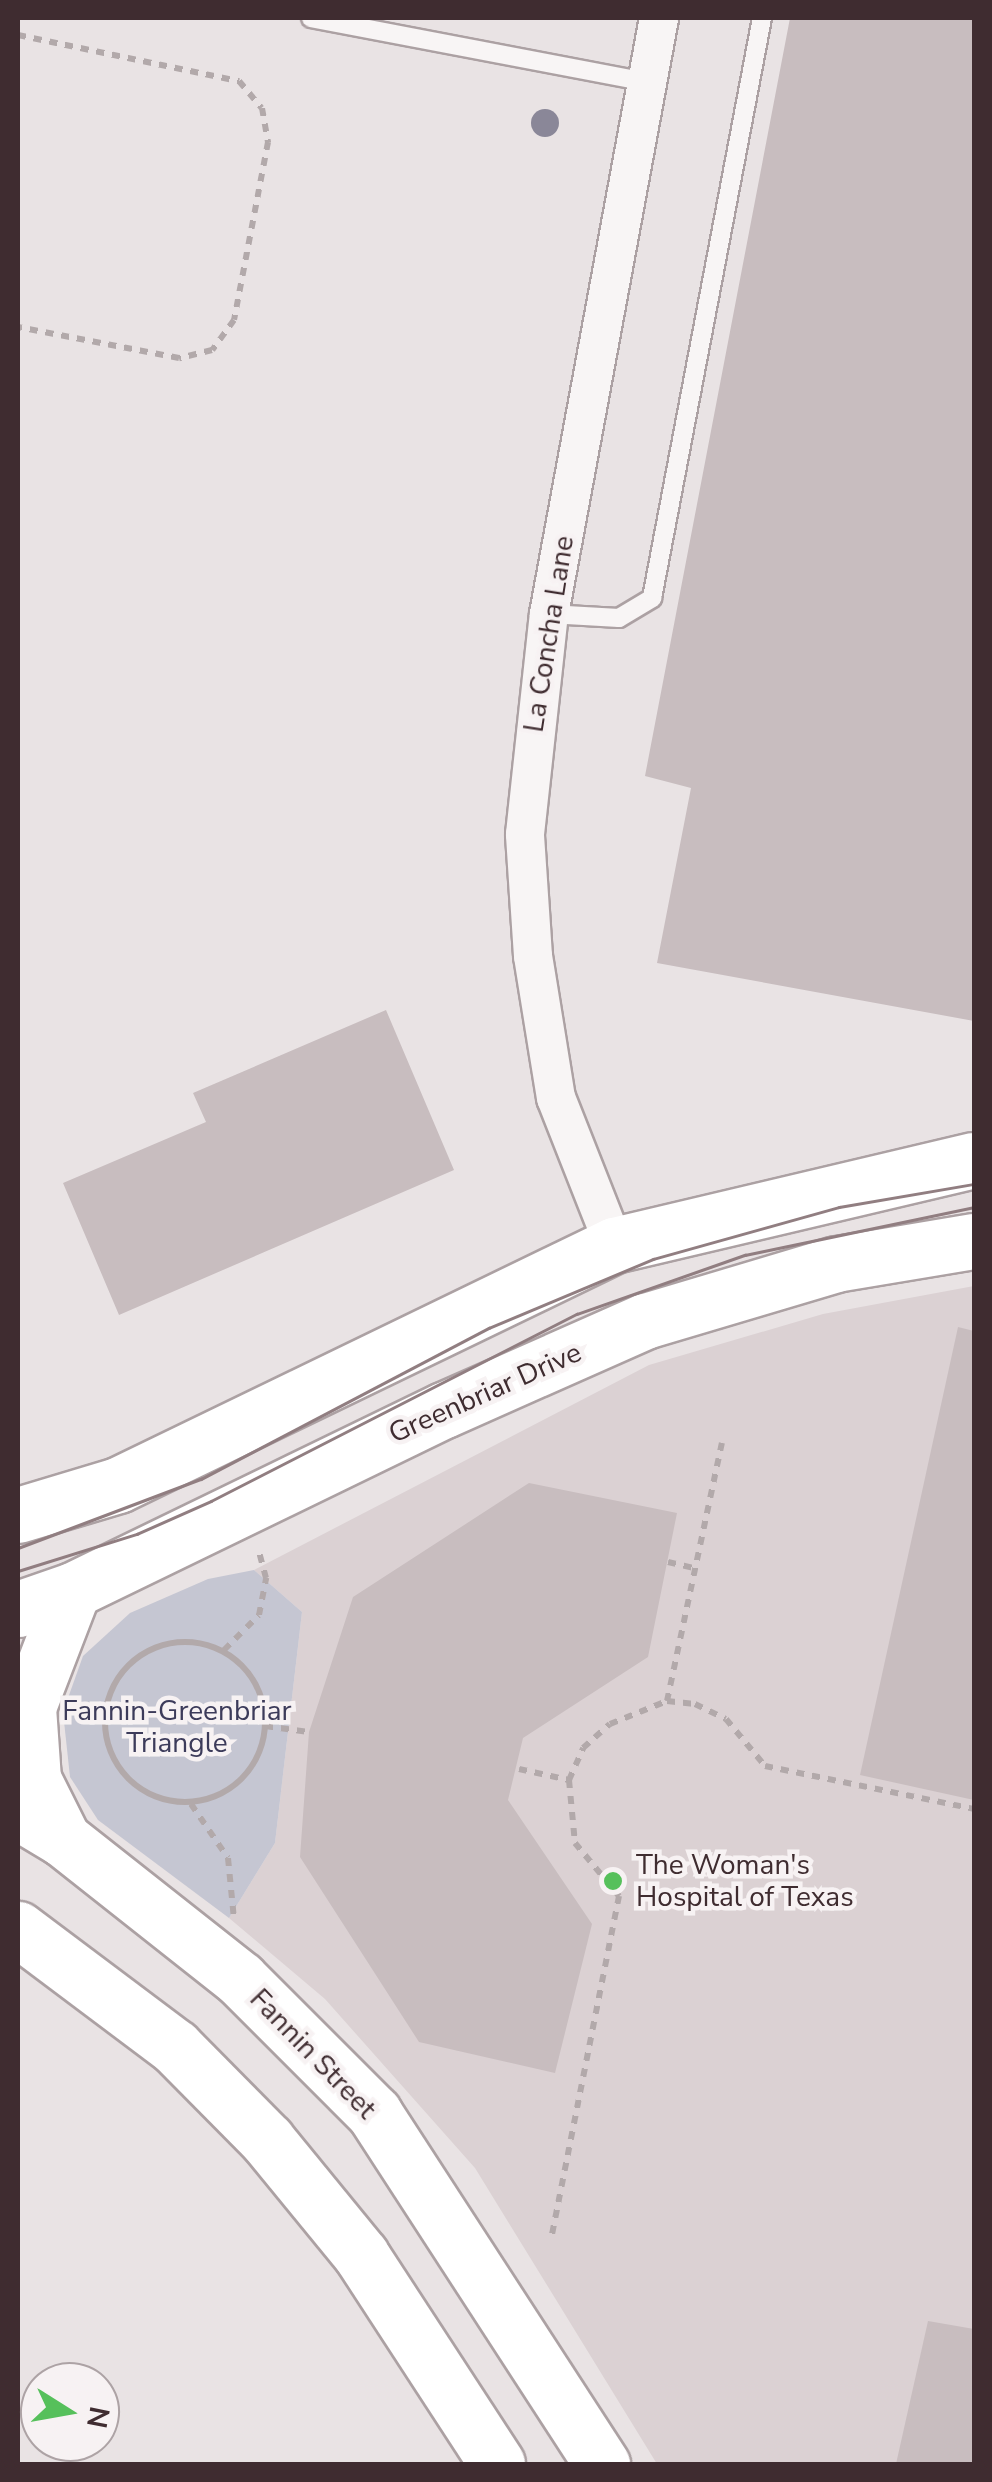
<!DOCTYPE html>
<html>
<head>
<meta charset="utf-8">
<style>
	body { margin:0 }
	#map { position:relative; width:992px; height:2482px; overflow:hidden; background:#e9e3e4; font-family:"Nunito Sans",sans-serif }
	div>[style] { position:absolute }
	.built>* { inset:0; background:#dbd1d3 }
	.green>* { inset:0; background:#c5c6d2 }
	.building>* { inset:0; background:#c8bdbf }
	.path>* { height:6px; margin-top:-3px; transform-origin:0; background:repeating-linear-gradient(90deg,#b2a9aa 0 8px,transparent 0 16px) }
	.path>.ring { margin:-3px; padding:0; box-sizing:content-box; background:none; border:6px solid #b2a9aa; border-radius:50% }
	.roads { filter:drop-shadow(2px 0 #aca1a3) drop-shadow(-2px 0 #aca1a3) drop-shadow(0 2px #aca1a3) drop-shadow(0 -2px #aca1a3) }
	.lane>* { height:18px; margin:-9px; padding:0 9px; transform-origin:9px; border-radius:9px; background:#f8f5f5 }
	.street>* { height:38px; margin:-19px; padding:0 19px; transform-origin:19px; border-radius:19px; background:#f8f5f5 }
	.primary>* { height:55px; margin:-27.5px; padding:0 27.5px; transform-origin:27.5px; border-radius:27.5px; background:#fff }
	.tram>* { height:2.5px; margin:-1.25px; padding:0 1.25px; transform-origin:1.25px; border-radius:1.25px; background:#917e81 }
	.trees>* { width:28px; height:28px; margin:-14px; border-radius:50%; background:#8a8798 }
	.dots>* { width:28px; height:28px; translate:-50% -50%; box-sizing:border-box; border:5px solid #f7f2f3; border-radius:50% }
	span { translate:-50% -50%; white-space:nowrap; text-align:center; line-height:1.15; -webkit-text-stroke:9px #f7f2f3; paint-order:stroke }
	.street-label { font-size:28px; color:#3f2c30 }
	.park-label { font-size:28px; color:#3c3b5a }
	.poi-label { font-size:28px; color:#3f2c30 }
	.left { translate:0 -50%; text-align:left }
	.frame { position:absolute; inset:0; border:20px solid #3f2c30; pointer-events:none }
	.north { position:absolute; left:20px; top:2362px; width:100px; height:100px; box-sizing:border-box; background:#f7f2f3; border:2px solid #ada3a5; border-radius:50%; rotate:101deg; font-size:28px; font-weight:700; line-height:40px; text-align:center; color:#3f2c30 }
	.north::after { content:''; display:block; margin:auto; width:35px; height:45px; background:#56c05b; clip-path:polygon(50% 0,100% 100%,50% 72%,0 100%) }
</style>
</head>
<body>
<div id="map">
	<div class="built">
		<div style="clip-path:polygon(974px 1286px,974px 2464px,657px 2464px,475px 2168px,325px 1999px,229px 1918px,275px 1843px,302px 1612px,254px 1570px,649px 1365px,823px 1314px)"></div>
	</div>
	<div class="green">
		<div style="clip-path:polygon(254px 1570px,302px 1612px,275px 1843px,229px 1918px,98px 1820px,70px 1777px,63px 1712px,83px 1656px,130px 1613px,208px 1579px)"></div>
	</div>
	<div class="building">
		<div style="clip-path:polygon(790px 18px,974px 18px,974px 1021px,657px 963px,691px 788px,645px 776px)"></div>
		<div style="clip-path:polygon(386px 1010px,454px 1170px,119px 1315px,63px 1183px,206px 1122px,193px 1093px)"></div>
		<div style="clip-path:polygon(958px 1327px,974px 1331px,974px 1800px,860px 1775px)"></div>
		<div style="clip-path:polygon(529px 1483px,677px 1513px,648px 1657px,523px 1738px,508px 1800px,592px 1924px,555px 2073px,419px 2042px,300px 1857px,309px 1732px,353px 1597px)"></div>
		<div style="clip-path:polygon(928px 2321px,974px 2329px,974px 2464px,896px 2464px)"></div>
	</div>
	<div class="path">
		<div style="left:18px;top:35px;width:226px;rotate:11.8deg"></div>
		<div style="left:239px;top:81px;width:35px;rotate:50deg"></div>
		<div style="left:262px;top:108px;width:35px;rotate:80deg"></div>
		<div style="left:268px;top:142px;width:181px;rotate:100.8deg"></div>
		<div style="left:234px;top:320px;width:37px;rotate:126deg"></div>
		<div style="left:212px;top:350px;width:34px;rotate:166deg"></div>
		<div style="left:179px;top:358px;width:164px;rotate:-169.1deg"></div>
		<div style="left:668px;top:1562px;width:28px;rotate:13deg"></div>
		<div class="ring" style="left:105px;top:1642px;width:154px;height:154px"></div>
		<div style="left:224px;top:1650px;width:49px;rotate:-45deg"></div>
		<div style="left:259px;top:1615px;width:38px;rotate:-79deg"></div>
		<div style="left:266px;top:1578px;width:31px;rotate:-105deg"></div>
		<div style="left:667px;top:1701px;width:28px;rotate:6deg"></div>
		<div style="left:695px;top:1704px;width:34px;rotate:26deg"></div>
		<div style="left:726px;top:1719px;width:61px;rotate:50.3deg"></div>
		<div style="left:765px;top:1766px;width:213px;rotate:11.6deg"></div>
		<div style="left:265px;top:1726px;width:44px;rotate:7.8deg"></div>
		<div style="left:519px;top:1769px;width:51px;rotate:12.4deg"></div>
		<div style="left:569px;top:1780px;width:63px;rotate:84.6deg"></div>
		<div style="left:575px;top:1843px;width:69px;rotate:50.3deg"></div>
		<div style="left:619px;top:1896px;width:349px;rotate:101.2deg"></div>
		<div style="left:569px;top:1780px;width:35px;rotate:-66deg"></div>
		<div style="left:583px;top:1748px;width:36px;rotate:-42deg"></div>
		<div style="left:610px;top:1724px;width:61px;rotate:-22deg"></div>
		<div style="left:667px;top:1701px;width:264px;rotate:-78deg"></div>
		<div style="left:191px;top:1804px;width:65px;rotate:55.6deg"></div>
		<div style="left:228px;top:1858px;width:61px;rotate:84.4deg"></div>
	</div>
	<div class="roads">
		<div class="lane">
			<div style="left:311px;top:18px;width:342px;rotate:10.8deg"></div>
			<div style="left:549px;top:614px;width:70px;rotate:3.3deg"></div>
			<div style="left:619px;top:618px;width:39px;rotate:-31deg"></div>
			<div style="left:652px;top:598px;width:590px;rotate:-79.26deg"></div>
		</div>
		<div class="street">
			<div style="left:614px;top:1245px;width:158px;rotate:-111.5deg"></div>
			<div style="left:556px;top:1098px;width:144px;rotate:-99.2deg"></div>
			<div style="left:533px;top:956px;width:122px;rotate:-93.8deg"></div>
			<div style="left:525px;top:834px;width:221px;rotate:-83.8deg"></div>
			<div style="left:549px;top:614px;width:606px;rotate:-79.54deg"></div>
		</div>
		<div class="primary">
			<div style="left:18px;top:1515px;width:104px;rotate:-16.7deg"></div>
			<div style="left:118px;top:1485px;width:551px;rotate:-25.82deg"></div>
			<div style="left:614px;top:1245px;width:370px;rotate:-13.3deg"></div>
			<div style="left:18px;top:1609px;width:58px;rotate:-19.1deg"></div>
			<div style="left:73px;top:1590px;width:412px;rotate:-25.9deg"></div>
			<div style="left:444px;top:1410px;width:220px;rotate:-23.9deg"></div>
			<div style="left:645px;top:1321px;width:199px;rotate:-16.6deg"></div>
			<div style="left:836px;top:1264px;width:140px;rotate:-9.5deg"></div>
			<div style="left:18px;top:1812px;width:52px;rotate:31deg"></div>
			<div style="left:63px;top:1839px;width:226px;rotate:38.3deg"></div>
			<div style="left:240px;top:1979px;width:190px;rotate:45deg"></div>
			<div style="left:374px;top:2113px;width:419px;rotate:57deg"></div>
			<div style="left:63px;top:1839px;width:67px;rotate:-116.6deg"></div>
			<div style="left:33px;top:1779px;width:72px;rotate:-94deg"></div>
			<div style="left:28px;top:1707px;width:125px;rotate:-69deg"></div>
			<div style="left:18px;top:1929px;width:196px;rotate:36.9deg"></div>
			<div style="left:175px;top:2047px;width:131px;rotate:45.3deg"></div>
			<div style="left:267px;top:2140px;width:149px;rotate:50.7deg"></div>
			<div style="left:361px;top:2255px;width:249px;rotate:56.9deg"></div>
		</div>
	</div>
	<div class="tram">
		<div style="left:18px;top:1548px;width:196px;rotate:-20.7deg"></div>
		<div style="left:201px;top:1479px;width:325px;rotate:-27.7deg"></div>
		<div style="left:489px;top:1328px;width:178px;rotate:-22.8deg"></div>
		<div style="left:653px;top:1259px;width:193px;rotate:-15.6deg"></div>
		<div style="left:839px;top:1207px;width:137px;rotate:-9.7deg"></div>
		<div style="left:18px;top:1571px;width:125px;rotate:-17.3deg"></div>
		<div style="left:137px;top:1534px;width:81px;rotate:-24deg"></div>
		<div style="left:211px;top:1501px;width:411px;rotate:-27.1deg"></div>
		<div style="left:577px;top:1314px;width:178px;rotate:-19.4deg"></div>
		<div style="left:745px;top:1255px;width:234px;rotate:-11.8deg"></div>
	</div>
	<div class="trees">
		<div style="left:545px;top:123px"></div>
	</div>
	<div class="dots">
		<div style="left:613px;top:1881px;background:#56c05b"></div>
	</div>
	<div class="street-label">
		<span style="left:549px;top:634px;rotate:-81deg">La Concha Lane</span>
		<span style="left:485px;top:1393px;rotate:-24deg">Greenbriar Drive</span>
		<span style="left:313px;top:2054px;rotate:46deg">Fannin Street</span>
	</div>
	<div class="park-label">
		<span style="left:177px;top:1727px">Fannin-Greenbriar<br>Triangle</span>
	</div>
	<div class="poi-label">
		<span class="left" style="left:636px;top:1881px">The Woman's<br>Hospital of Texas</span>
	</div>
	<div class="frame"></div>
	<div class="north">N</div>
</div>
</body>
</html>
